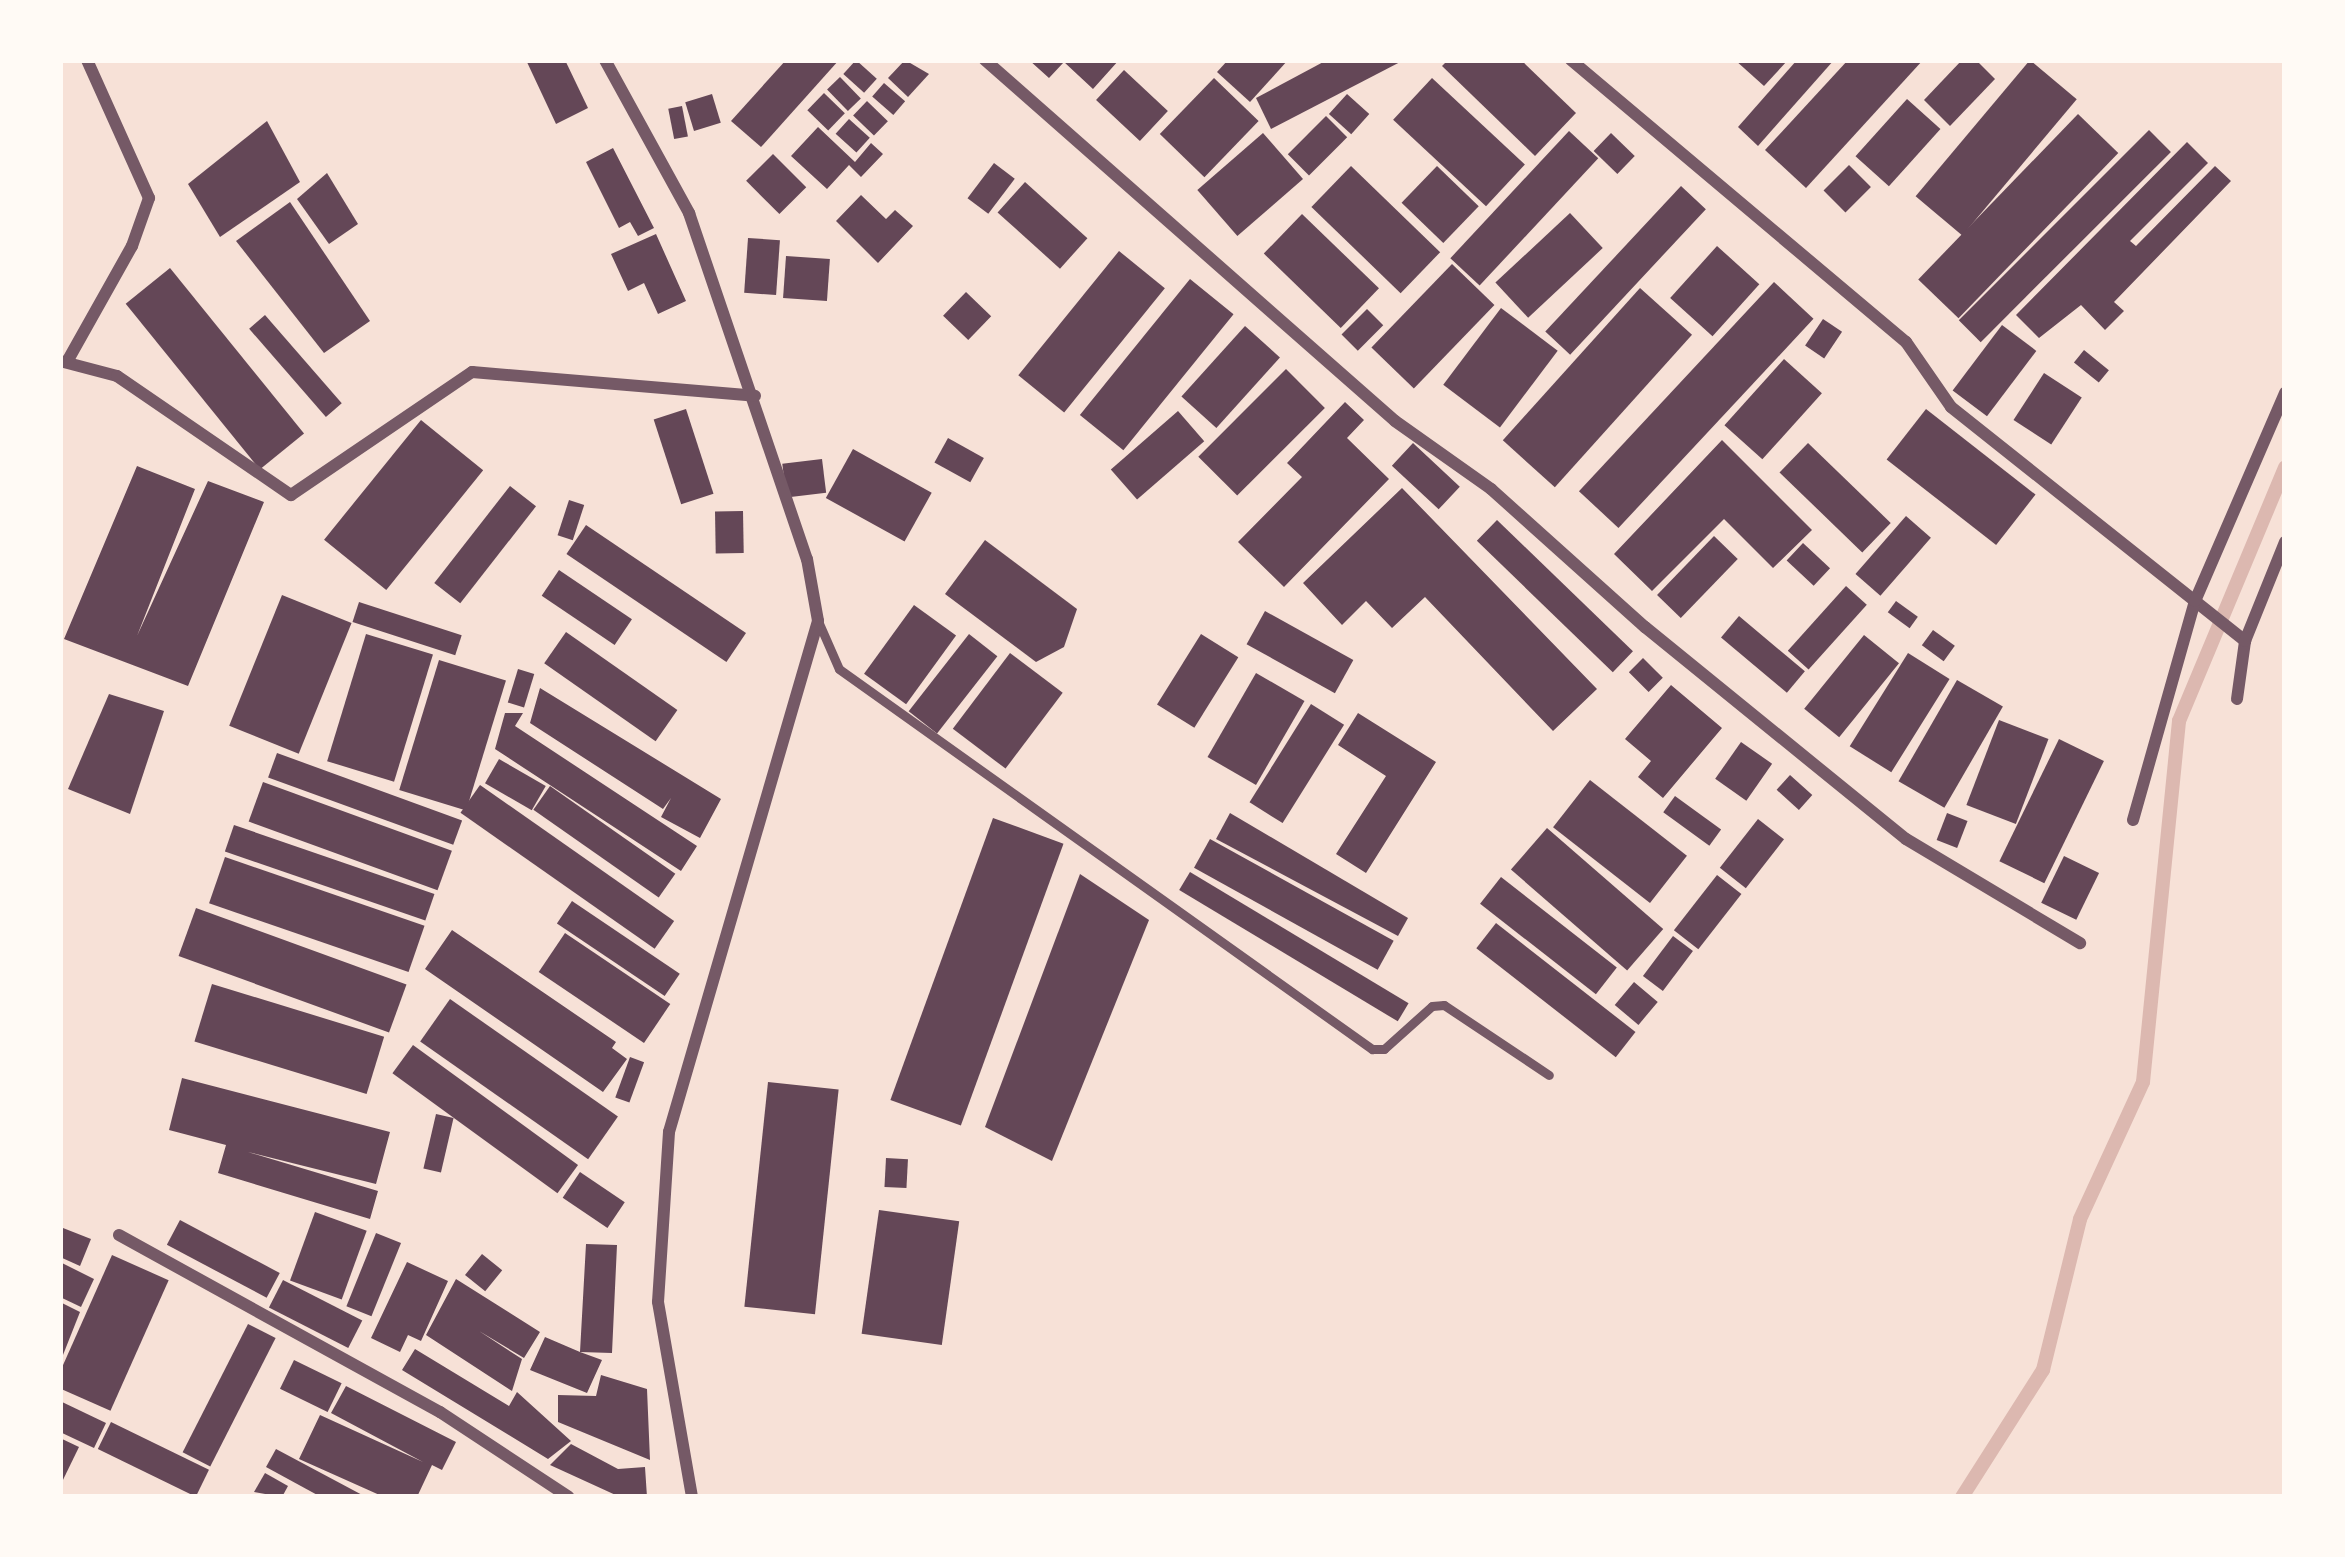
<!DOCTYPE html>
<html>
<head>
<meta charset="utf-8">
<style>
	body { margin:0 }
	#map { position:relative; width:2345px; height:1557px; overflow:hidden; background:#f7e1d7; font-family:"PT Serif",serif }
	div>[style] { position:absolute }
	.stream>* { height:14px; margin:-7px; padding:0 7px; transform-origin:7px; border-radius:7px; background:#dcb8b0 }
	.building>* { inset:0; background:#644757; transform-origin:0 0 }
	.service>* { height:9px; margin:-4.5px; padding:0 4.5px; transform-origin:4.5px; border-radius:4.5px; background:#755966 }
	.minor>* { height:12px; margin:-6px; padding:0 6px; transform-origin:6px; border-radius:6px; background:#755966 }
	span { translate:-50% -50%; white-space:nowrap; text-align:center; line-height:1.15; -webkit-text-stroke:9px #fffaf5; paint-order:stroke }
	.frame { position:absolute; inset:0; border:63px solid #fffaf5; pointer-events:none }
</style>
</head>
<body>
<div id="map">
	<div class="stream">
		<div style="left:1962px;top:1497px;width:151px;rotate:-57.5deg"></div>
		<div style="left:2043px;top:1370px;width:155px;rotate:-76.2deg"></div>
		<div style="left:2080px;top:1219px;width:151px;rotate:-65.3deg"></div>
		<div style="left:2143px;top:1082px;width:363px;rotate:-84.3deg"></div>
		<div style="left:2179px;top:721px;width:275px;rotate:-67.3deg"></div>
	</div>
	<div class="building">
		<div style="clip-path:polygon(526px 60px,565px 60px,588px 108px,556px 124px)"></div>
		<div style="clip-path:polygon(786px 60px,839px 60px,761px 147px,731px 121px)"></div>
		<div style="left:856px;top:60px;width:28px;height:19px;rotate:42deg"></div>
		<div style="clip-path:polygon(905px 60px,929px 74px,908px 97px,888px 78px)"></div>
		<div style="clip-path:polygon(1029px 60px,1119px 60px,1093px 89px,1064px 62px,1049px 78px)"></div>
		<div style="clip-path:polygon(1228px 60px,1288px 60px,1250px 102px,1217px 72px)"></div>
		<div style="clip-path:polygon(1327px 60px,1404px 60px,1271px 129px,1256px 98px)"></div>
		<div style="clip-path:polygon(1448px 60px,1521px 60px,1576px 113px,1535px 156px,1442px 66px)"></div>
		<div style="clip-path:polygon(1735px 60px,1788px 60px,1764px 86px)"></div>
		<div style="clip-path:polygon(1797px 60px,1834px 60px,1758px 146px,1738px 127px)"></div>
		<div style="clip-path:polygon(1848px 60px,1923px 60px,1806px 188px,1765px 150px)"></div>
		<div style="clip-path:polygon(1962px 60px,1976px 60px,1995px 79px,1950px 126px,1924px 100px)"></div>
		<div style="left:2030px;top:60px;width:61px;height:178px;rotate:40deg"></div>
		<div style="left:1124px;top:70px;width:60px;height:41px;rotate:43deg"></div>
		<div style="left:840px;top:77px;width:30px;height:18px;rotate:46deg"></div>
		<div style="left:1214px;top:78px;width:62px;height:78px;rotate:44deg"></div>
		<div style="left:1432px;top:78px;width:127px;height:57px;rotate:43deg"></div>
		<div style="left:884px;top:83px;width:28px;height:18px;rotate:41deg"></div>
		<div style="left:824px;top:93px;width:29px;height:24px;rotate:44deg"></div>
		<div style="left:712px;top:94px;width:30px;height:28px;rotate:73deg"></div>
		<div style="left:1347px;top:94px;width:30px;height:27px;rotate:42deg"></div>
		<div style="left:1907px;top:99px;width:45px;height:77px;rotate:42deg"></div>
		<div style="left:867px;top:101px;width:29px;height:20px;rotate:44deg"></div>
		<div style="left:682px;top:106px;width:31px;height:14px;rotate:79deg"></div>
		<div style="left:2078px;top:114px;width:56px;height:230px;rotate:44deg"></div>
		<div style="left:1326px;top:116px;width:30px;height:54px;rotate:45deg"></div>
		<div style="left:849px;top:119px;width:28px;height:20px;rotate:42deg"></div>
		<div style="clip-path:polygon(267px 121px,300px 182px,220px 237px,188px 184px)"></div>
		<div style="clip-path:polygon(818px 127px,855px 162px,871px 143px,883px 154px,861px 177px,849px 165px,827px 189px,791px 156px)"></div>
		<div style="left:2149px;top:130px;width:31px;height:269px;rotate:45deg"></div>
		<div style="left:1569px;top:131px;width:40px;height:174px;rotate:43deg"></div>
		<div style="left:1263px;top:133px;width:61px;height:87px;rotate:49deg"></div>
		<div style="left:1611px;top:133px;width:33px;height:25px;rotate:44deg"></div>
		<div style="clip-path:polygon(2187px 142px,2208px 163px,2130px 241px,2136px 246px,2215px 166px,2231px 181px,2114px 302px,2124px 311px,2105px 330px,2081px 305px,2039px 338px,2016px 315px)"></div>
		<div style="clip-path:polygon(613px 148px,654px 228px,638px 236px,630px 222px,619px 228px,586px 162px)"></div>
		<div style="left:773px;top:154px;width:47px;height:38px;rotate:45deg"></div>
		<div style="left:994px;top:163px;width:26px;height:44px;rotate:37deg"></div>
		<div style="left:1849px;top:165px;width:31px;height:36px;rotate:45deg"></div>
		<div style="left:1351px;top:166px;width:124px;height:57px;rotate:44deg"></div>
		<div style="left:1437px;top:166px;width:58px;height:51px;rotate:44deg"></div>
		<div style="clip-path:polygon(327px 173px,358px 224px,329px 244px,297px 199px)"></div>
		<div style="left:1025px;top:182px;width:84px;height:41px;rotate:42deg"></div>
		<div style="left:1681px;top:186px;width:34px;height:199px;rotate:43deg"></div>
		<div style="clip-path:polygon(861px 195px,886px 219px,895px 210px,913px 226px,878px 263px,836px 221px)"></div>
		<div style="clip-path:polygon(290px 202px,370px 321px,324px 353px,236px 241px)"></div>
		<div style="left:1570px;top:213px;width:48px;height:102px;rotate:47deg"></div>
		<div style="left:1302px;top:214px;width:107px;height:55px;rotate:44deg"></div>
		<div style="clip-path:polygon(656px 234px,686px 301px,658px 314px,644px 283px,628px 291px,611px 254px)"></div>
		<div style="left:748px;top:238px;width:32px;height:55px;rotate:4deg"></div>
		<div style="left:1717px;top:246px;width:57px;height:70px;rotate:42deg"></div>
		<div style="left:1119px;top:251px;width:59px;height:160px;rotate:39deg"></div>
		<div style="left:786px;top:256px;width:44px;height:42px;rotate:4deg"></div>
		<div style="left:1452px;top:264px;width:59px;height:116px;rotate:44deg"></div>
		<div style="left:170px;top:268px;width:213px;height:57px;rotate:51deg"></div>
		<div style="left:1190px;top:279px;width:56px;height:175px;rotate:39deg"></div>
		<div style="left:1774px;top:282px;width:54px;height:286px;rotate:43deg"></div>
		<div style="left:1640px;top:288px;width:70px;height:205px;rotate:42deg"></div>
		<div style="left:966px;top:292px;width:35px;height:33px;rotate:44deg"></div>
		<div style="left:1501px;top:308px;width:71px;height:96px;rotate:37deg"></div>
		<div style="left:1367px;top:309px;width:23px;height:36px;rotate:45deg"></div>
		<div style="left:265px;top:315px;width:117px;height:21px;rotate:49deg"></div>
		<div style="left:1823px;top:319px;width:23px;height:32px;rotate:34deg"></div>
		<div style="left:2002px;top:325px;width:43px;height:82px;rotate:37deg"></div>
		<div style="left:1245px;top:326px;width:47px;height:95px;rotate:42deg"></div>
		<div style="left:2084px;top:350px;width:32px;height:16px;rotate:39deg"></div>
		<div style="left:1784px;top:359px;width:51px;height:89px;rotate:42deg"></div>
		<div style="left:1286px;top:369px;width:55px;height:124px;rotate:45deg"></div>
		<div style="left:2044px;top:373px;width:45px;height:56px;rotate:33deg"></div>
		<div style="clip-path:polygon(1345px 402px,1364px 420px,1347px 438px,1389px 479px,1284px 587px,1238px 542px,1302px 477px,1287px 463px)"></div>
		<div style="left:686px;top:409px;width:89px;height:34px;rotate:72deg"></div>
		<div style="left:1926px;top:409px;width:139px;height:64px;rotate:38deg"></div>
		<div style="left:1178px;top:411px;width:40px;height:89px;rotate:49deg"></div>
		<div style="left:421px;top:420px;width:80px;height:154px;rotate:39deg"></div>
		<div style="left:948px;top:438px;width:41px;height:28px;rotate:29deg"></div>
		<div style="clip-path:polygon(1722px 440px,1812px 530px,1773px 568px,1724px 519px,1652px 591px,1614px 554px)"></div>
		<div style="left:1413px;top:443px;width:64px;height:31px;rotate:43deg"></div>
		<div style="left:1808px;top:443px;width:115px;height:41px;rotate:44deg"></div>
		<div style="left:853px;top:449px;width:90px;height:56px;rotate:29deg"></div>
		<div style="left:822px;top:459px;width:34px;height:40px;rotate:83deg"></div>
		<div style="clip-path:polygon(137px 466px,195px 489px,137px 636px,208px 481px,264px 502px,188px 686px,64px 639px)"></div>
		<div style="left:510px;top:486px;width:33px;height:123px;rotate:38deg"></div>
		<div style="clip-path:polygon(1402px 488px,1597px 689px,1553px 731px,1425px 597px,1392px 628px,1366px 601px,1342px 625px,1303px 583px)"></div>
		<div style="left:569px;top:500px;width:16px;height:37px;rotate:18deg"></div>
		<div style="left:743px;top:511px;width:42px;height:28px;rotate:89deg"></div>
		<div style="left:1906px;top:516px;width:33px;height:77px;rotate:41deg"></div>
		<div style="left:1497px;top:520px;width:189px;height:29px;rotate:44deg"></div>
		<div style="left:586px;top:525px;width:193px;height:35px;rotate:34deg"></div>
		<div style="left:1714px;top:536px;width:33px;height:82px;rotate:44deg"></div>
		<div style="clip-path:polygon(985px 540px,1077px 609px,1064px 647px,1036px 662px,945px 594px)"></div>
		<div style="left:1803px;top:543px;width:37px;height:24px;rotate:43deg"></div>
		<div style="left:559px;top:570px;width:88px;height:31px;rotate:34deg"></div>
		<div style="left:1846px;top:586px;width:28px;height:87px;rotate:42deg"></div>
		<div style="left:282px;top:595px;width:75px;height:141px;rotate:22deg"></div>
		<div style="left:1896px;top:601px;width:27px;height:14px;rotate:36deg"></div>
		<div style="left:359px;top:602px;width:108px;height:21px;rotate:18deg"></div>
		<div style="left:914px;top:605px;width:52px;height:85px;rotate:36deg"></div>
		<div style="left:1265px;top:611px;width:101px;height:38px;rotate:29deg"></div>
		<div style="left:1739px;top:616px;width:86px;height:28px;rotate:40deg"></div>
		<div style="left:1933px;top:630px;width:27px;height:19px;rotate:36deg"></div>
		<div style="left:566px;top:632px;width:136px;height:38px;rotate:35deg"></div>
		<div style="left:366px;top:634px;width:70px;height:133px;rotate:17deg"></div>
		<div style="left:969px;top:634px;width:36px;height:98px;rotate:38deg"></div>
		<div style="left:1201px;top:634px;width:44px;height:83px;rotate:32deg"></div>
		<div style="left:1864px;top:635px;width:45px;height:95px;rotate:39deg"></div>
		<div style="left:1010px;top:653px;width:66px;height:95px;rotate:37deg"></div>
		<div style="left:1908px;top:653px;width:49px;height:110px;rotate:32deg"></div>
		<div style="left:1643px;top:658px;width:28px;height:20px;rotate:45deg"></div>
		<div style="left:439px;top:660px;width:70px;height:136px;rotate:17deg"></div>
		<div style="left:518px;top:669px;width:17px;height:35px;rotate:17deg"></div>
		<div style="left:1256px;top:673px;width:56px;height:97px;rotate:30deg"></div>
		<div style="left:1957px;top:680px;width:53px;height:117px;rotate:30deg"></div>
		<div style="clip-path:polygon(1671px 685px,1722px 728px,1663px 798px,1638px 777px,1651px 761px,1625px 739px)"></div>
		<div style="clip-path:polygon(540px 688px,721px 799px,700px 838px,661px 817px,671px 798px,663px 809px,530px 723px)"></div>
		<div style="clip-path:polygon(109px 694px,164px 711px,130px 814px,68px 789px)"></div>
		<div style="left:1311px;top:704px;width:39px;height:116px;rotate:32deg"></div>
		<div style="clip-path:polygon(505px 713px,523px 713px,515px 726px,697px 846px,681px 871px,495px 749px)"></div>
		<div style="clip-path:polygon(1358px 713px,1436px 762px,1366px 873px,1336px 854px,1386px 776px,1338px 745px)"></div>
		<div style="left:1999px;top:720px;width:53px;height:91px;rotate:21deg"></div>
		<div style="left:2059px;top:739px;width:50px;height:136px;rotate:26deg"></div>
		<div style="left:1741px;top:742px;width:38px;height:45px;rotate:35deg"></div>
		<div style="left:277px;top:753px;width:197px;height:26px;rotate:20deg"></div>
		<div style="left:499px;top:759px;width:54px;height:28px;rotate:30deg"></div>
		<div style="left:1790px;top:775px;width:30px;height:20px;rotate:42deg"></div>
		<div style="left:1590px;top:780px;width:123px;height:60px;rotate:38deg"></div>
		<div style="left:263px;top:782px;width:201px;height:42px;rotate:20deg"></div>
		<div style="left:480px;top:785px;width:237px;height:34px;rotate:35deg"></div>
		<div style="left:550px;top:786px;width:153px;height:29px;rotate:35deg"></div>
		<div style="left:1675px;top:796px;width:57px;height:20px;rotate:36deg"></div>
		<div style="clip-path:polygon(1230px 813px,1408px 918px,1398px 936px,1216px 839px)"></div>
		<div style="left:1947px;top:813px;width:22px;height:29px;rotate:21deg"></div>
		<div style="left:993px;top:818px;width:75px;height:300px;rotate:20deg"></div>
		<div style="left:1758px;top:819px;width:33px;height:62px;rotate:38deg"></div>
		<div style="left:234px;top:825px;width:212px;height:28px;rotate:19deg"></div>
		<div style="left:1547px;top:828px;width:154px;height:55px;rotate:41deg"></div>
		<div style="left:1210px;top:839px;width:210px;height:33px;rotate:29deg"></div>
		<div style="left:2064px;top:856px;width:39px;height:52px;rotate:26deg"></div>
		<div style="left:225px;top:857px;width:211px;height:49px;rotate:19deg"></div>
		<div style="left:1190px;top:872px;width:255px;height:21px;rotate:31deg"></div>
		<div style="clip-path:polygon(1080px 874px,1149px 920px,1052px 1161px,985px 1127px)"></div>
		<div style="left:1717px;top:875px;width:31px;height:70px;rotate:38deg"></div>
		<div style="left:1501px;top:877px;width:147px;height:34px;rotate:38deg"></div>
		<div style="left:572px;top:901px;width:130px;height:27px;rotate:34deg"></div>
		<div style="left:196px;top:908px;width:224px;height:51px;rotate:20deg"></div>
		<div style="left:1496px;top:923px;width:177px;height:32px;rotate:38deg"></div>
		<div style="clip-path:polygon(452px 930px,616px 1042px,612px 1048px,627px 1059px,603px 1092px,425px 969px)"></div>
		<div style="left:565px;top:933px;width:127px;height:47px;rotate:34deg"></div>
		<div style="left:1673px;top:936px;width:25px;height:50px;rotate:37deg"></div>
		<div style="left:1634px;top:982px;width:31px;height:30px;rotate:40deg"></div>
		<div style="left:212px;top:984px;width:180px;height:60px;rotate:17deg"></div>
		<div style="left:450px;top:999px;width:205px;height:52px;rotate:35deg"></div>
		<div style="left:413px;top:1045px;width:204px;height:35px;rotate:36deg"></div>
		<div style="left:630px;top:1057px;width:15px;height:43px;rotate:20deg"></div>
		<div style="clip-path:polygon(182px 1078px,390px 1132px,376px 1184px,248px 1152px,378px 1191px,370px 1219px,218px 1173px,226px 1145px,169px 1130px)"></div>
		<div style="left:768px;top:1082px;width:71px;height:226px;rotate:6deg"></div>
		<div style="left:436px;top:1114px;width:18px;height:56px;rotate:13deg"></div>
		<div style="left:886px;top:1158px;width:22px;height:29px;rotate:3deg"></div>
		<div style="left:580px;top:1172px;width:54px;height:31px;rotate:34deg"></div>
		<div style="left:879px;top:1210px;width:81px;height:125px;rotate:8deg"></div>
		<div style="left:315px;top:1212px;width:55px;height:73px;rotate:20deg"></div>
		<div style="left:180px;top:1220px;width:113px;height:28px;rotate:28deg"></div>
		<div style="clip-path:polygon(63px 1228px,91px 1239px,80px 1266px,60px 1257px)"></div>
		<div style="left:376px;top:1233px;width:27px;height:79px;rotate:22deg"></div>
		<div style="clip-path:polygon(586px 1244px,617px 1245px,612px 1353px,580px 1352px,602px 1360px,587px 1393px,530px 1370px,545px 1337px,580px 1352px)"></div>
		<div style="left:482px;top:1254px;width:26px;height:27px;rotate:39deg"></div>
		<div style="left:112px;top:1255px;width:62px;height:143px;rotate:24deg"></div>
		<div style="clip-path:polygon(60px 1262px,94px 1279px,81px 1307px,60px 1297px)"></div>
		<div style="clip-path:polygon(407px 1262px,448px 1281px,421px 1341px,408px 1335px,400px 1352px,371px 1338px)"></div>
		<div style="clip-path:polygon(456px 1279px,540px 1332px,524px 1358px,479px 1331px,522px 1359px,512px 1391px,426px 1335px)"></div>
		<div style="left:283px;top:1280px;width:89px;height:31px;rotate:27deg"></div>
		<div style="clip-path:polygon(60px 1302px,80px 1312px,61px 1360px,60px 1360px)"></div>
		<div style="left:248px;top:1324px;width:31px;height:144px;rotate:27deg"></div>
		<div style="clip-path:polygon(415px 1349px,509px 1406px,517px 1392px,571px 1441px,548px 1459px,402px 1370px)"></div>
		<div style="left:294px;top:1360px;width:53px;height:32px;rotate:26deg"></div>
		<div style="clip-path:polygon(601px 1375px,647px 1389px,650px 1460px,558px 1422px,558px 1395px,596px 1396px)"></div>
		<div style="clip-path:polygon(346px 1386px,456px 1442px,442px 1470px,432px 1465px,417px 1497px,384px 1497px,299px 1459px,320px 1415px,423px 1462px,331px 1413px)"></div>
		<div style="clip-path:polygon(60px 1401px,106px 1423px,94px 1448px,60px 1432px)"></div>
		<div style="left:111px;top:1422px;width:109px;height:30px;rotate:26deg"></div>
		<div style="clip-path:polygon(60px 1438px,79px 1447px,60px 1486px)"></div>
		<div style="clip-path:polygon(571px 1444px,618px 1469px,645px 1467px,647px 1497px,620px 1497px,550px 1465px)"></div>
		<div style="clip-path:polygon(276px 1449px,366px 1497px,321px 1497px,266px 1467px)"></div>
		<div style="clip-path:polygon(265px 1473px,288px 1486px,282px 1497px,254px 1492px)"></div>
	</div>
	<div class="service">
		<div style="left:818px;top:621px;width:52px;rotate:66.4deg"></div>
		<div style="left:839px;top:669px;width:655px;rotate:35.49deg"></div>
		<div style="left:1372px;top:1049px;width:12px"></div>
		<div style="left:1384px;top:1049px;width:64px;rotate:-41.9deg"></div>
		<div style="left:1432px;top:1006px;width:12px;rotate:-5deg"></div>
		<div style="left:1444px;top:1005px;width:126px;rotate:33.7deg"></div>
	</div>
	<div class="minor">
		<div style="left:605px;top:60px;width:175px;rotate:61.2deg"></div>
		<div style="left:689px;top:213px;width:366px;rotate:71.2deg"></div>
		<div style="left:807px;top:559px;width:63px;rotate:79.9deg"></div>
		<div style="left:818px;top:621px;width:532px;rotate:106.26deg"></div>
		<div style="left:669px;top:1132px;width:170px;rotate:93.7deg"></div>
		<div style="left:658px;top:1302px;width:198px;rotate:80.1deg"></div>
		<div style="left:985px;top:60px;width:546px;rotate:41.36deg"></div>
		<div style="left:1395px;top:421px;width:118px;rotate:35.3deg"></div>
		<div style="left:1491px;top:489px;width:207px;rotate:41.9deg"></div>
		<div style="left:1645px;top:627px;width:336px;rotate:39.1deg"></div>
		<div style="left:1906px;top:839px;width:203px;rotate:30.9deg"></div>
		<div style="left:1571px;top:60px;width:438px;rotate:40.1deg"></div>
		<div style="left:1906px;top:342px;width:79px;rotate:55.3deg"></div>
		<div style="left:1951px;top:407px;width:376px;rotate:38.5deg"></div>
		<div style="left:68px;top:360px;width:131px;rotate:-60.7deg"></div>
		<div style="left:132px;top:246px;width:51px;rotate:-70.5deg"></div>
		<div style="left:149px;top:198px;width:151px;rotate:-114.2deg"></div>
		<div style="left:60px;top:361px;width:59px;rotate:14.7deg"></div>
		<div style="left:117px;top:376px;width:211px;rotate:34.4deg"></div>
		<div style="left:291px;top:495px;width:219px;rotate:-34.2deg"></div>
		<div style="left:472px;top:372px;width:284px;rotate:4.8deg"></div>
		<div style="left:2237px;top:699px;width:59px;rotate:-82.1deg"></div>
		<div style="left:2245px;top:641px;width:107px;rotate:-68deg"></div>
		<div style="left:2133px;top:820px;width:228px;rotate:-74.2deg"></div>
		<div style="left:2195px;top:601px;width:227px;rotate:-66.6deg"></div>
		<div style="left:119px;top:1235px;width:367px;rotate:28.9deg"></div>
		<div style="left:440px;top:1412px;width:154px;rotate:33.4deg"></div>
	</div>
	<div class="frame"></div>
</div>
</body>
</html>
